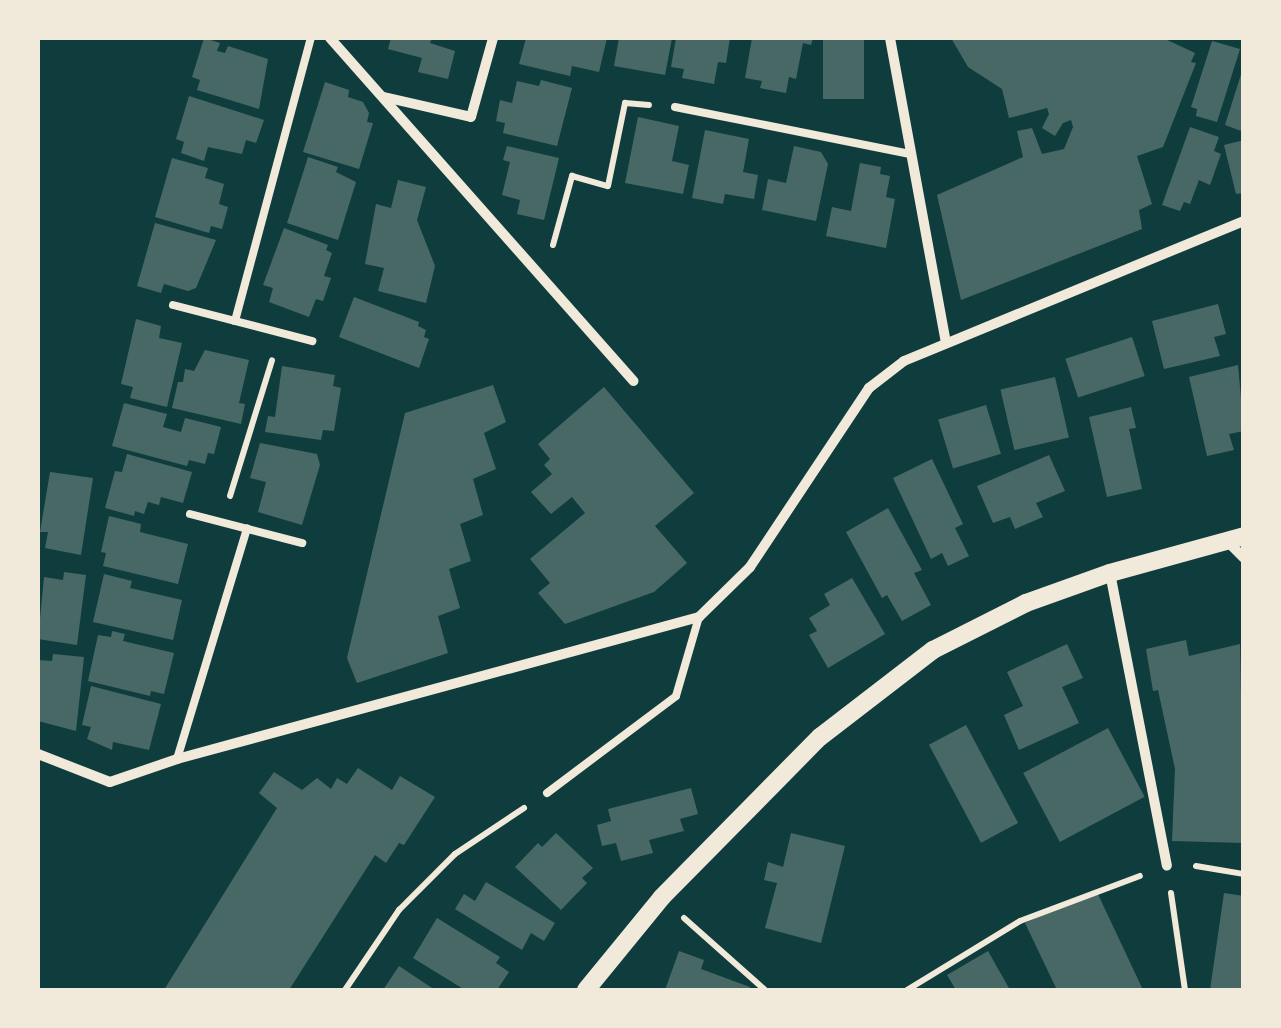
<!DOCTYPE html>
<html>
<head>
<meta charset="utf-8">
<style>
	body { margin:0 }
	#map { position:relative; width:1281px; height:1028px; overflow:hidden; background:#0f3d3e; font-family:"PT Sans Narrow",sans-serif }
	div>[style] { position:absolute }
	.building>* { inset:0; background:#486865; transform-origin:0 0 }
	.path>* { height:6px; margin:-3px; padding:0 3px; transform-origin:3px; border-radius:3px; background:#f1e9da }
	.service>* { height:8px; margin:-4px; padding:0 4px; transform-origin:4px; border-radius:4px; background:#f1e9da }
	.minor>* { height:10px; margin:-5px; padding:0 5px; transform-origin:5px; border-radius:5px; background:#f1e9da }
	.tertiary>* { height:18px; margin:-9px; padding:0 9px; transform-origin:9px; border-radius:9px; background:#f1e9da }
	span { translate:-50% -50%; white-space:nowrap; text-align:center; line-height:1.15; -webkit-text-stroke:10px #f1e9da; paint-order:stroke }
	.frame { position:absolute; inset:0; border:40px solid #f1e9da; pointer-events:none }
</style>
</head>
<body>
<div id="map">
	<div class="building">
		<div style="clip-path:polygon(204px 38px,220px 43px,217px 51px,225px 53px,228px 46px,268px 59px,259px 109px,197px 90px,200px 80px,192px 77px)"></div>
		<div style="clip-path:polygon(391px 38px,432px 38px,430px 43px,455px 51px,448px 79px,418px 72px,422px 58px,388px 49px)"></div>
		<div style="clip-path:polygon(526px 38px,607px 38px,599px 72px,572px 66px,570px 76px,519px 64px)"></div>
		<div style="clip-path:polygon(619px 38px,672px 38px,665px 75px,614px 66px)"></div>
		<div style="clip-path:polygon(676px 38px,730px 38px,726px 63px,718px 62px,714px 84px,682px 78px,684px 69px,671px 67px)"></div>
		<div style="clip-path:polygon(752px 38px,813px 38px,811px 45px,803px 43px,796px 79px,789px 77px,786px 93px,760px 88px,762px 81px,745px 78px)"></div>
		<div style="left:823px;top:38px;width:41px;height:61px"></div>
		<div style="clip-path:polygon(951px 38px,1163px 38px,1195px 53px,1191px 62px,1196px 63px,1163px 147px,1137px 156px,1152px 204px,1139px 210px,1142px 229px,961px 300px,937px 195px,1023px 157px,1017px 131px,1032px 128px,1042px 154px,1064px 149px,1073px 127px,1071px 120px,1063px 123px,1055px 136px,1042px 128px,1049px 114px,1047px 108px,1009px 118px,1002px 89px,968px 67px)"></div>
		<div style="clip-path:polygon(1212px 41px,1240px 49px,1217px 122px,1196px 116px,1197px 109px,1191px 107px)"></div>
		<div style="clip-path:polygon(1243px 68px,1244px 68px,1244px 132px,1225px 125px)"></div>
		<div style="clip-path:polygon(541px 80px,572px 88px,557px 146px,503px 133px,505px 123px,496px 121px,500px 100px,512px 103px,517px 81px,539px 86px)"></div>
		<div style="clip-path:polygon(325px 82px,349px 90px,348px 97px,363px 102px,369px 113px,367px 122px,373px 123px,359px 169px,303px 152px)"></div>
		<div style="clip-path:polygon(189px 96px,264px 120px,256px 143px,246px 140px,242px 154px,208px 147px,204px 161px,181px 153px,184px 142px,176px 139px)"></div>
		<div style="clip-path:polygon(638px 117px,679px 126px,672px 161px,689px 165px,683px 194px,625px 183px)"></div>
		<div style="clip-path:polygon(1190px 127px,1219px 137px,1214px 151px,1221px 154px,1210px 185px,1199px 180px,1190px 204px,1184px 202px,1180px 211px,1162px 205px)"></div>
		<div style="clip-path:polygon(705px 130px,749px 139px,743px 172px,758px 175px,754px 199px,725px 194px,723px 204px,692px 198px)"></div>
		<div style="clip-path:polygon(1244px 140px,1244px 193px,1236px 194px,1224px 145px)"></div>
		<div style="clip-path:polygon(507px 146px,559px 158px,544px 220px,517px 214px,520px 200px,502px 195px,510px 162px,503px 160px)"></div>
		<div style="clip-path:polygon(794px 146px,821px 152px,828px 164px,816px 221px,762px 210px,768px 179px,786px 183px)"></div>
		<div style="clip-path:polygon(308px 157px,338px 167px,336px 172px,356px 182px,338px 240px,287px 223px)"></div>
		<div style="clip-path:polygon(172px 158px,208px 168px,205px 178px,224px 184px,219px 204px,228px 207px,222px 229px,211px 226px,209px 233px,155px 217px)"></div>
		<div style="clip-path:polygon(860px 163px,881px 167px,880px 174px,890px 176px,886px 197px,895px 199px,886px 248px,826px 236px,832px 207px,851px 211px)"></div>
		<div style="clip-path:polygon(398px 180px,426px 187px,417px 220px,435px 266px,426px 303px,378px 291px,384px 268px,365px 264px,376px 204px,391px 208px)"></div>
		<div style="clip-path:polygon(155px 223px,216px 240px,196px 288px,188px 291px,164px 284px,161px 293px,137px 286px)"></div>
		<div style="clip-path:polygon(284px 228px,328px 245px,326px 250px,332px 253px,324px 276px,331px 278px,323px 301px,316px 299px,309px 317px,269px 302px,273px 288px,263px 285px)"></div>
		<div style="clip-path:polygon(354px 297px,419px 322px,418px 326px,426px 330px,424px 337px,429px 339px,419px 368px,339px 337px)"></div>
		<div style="clip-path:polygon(1218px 304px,1226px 334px,1214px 337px,1220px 356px,1164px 369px,1152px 321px)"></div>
		<div style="clip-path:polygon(136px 319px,161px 326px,159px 338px,182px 343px,167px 407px,130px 398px,133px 387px,121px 384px)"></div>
		<div style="left:1132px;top:337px;width:41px;height:70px;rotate:72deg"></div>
		<div style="clip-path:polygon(205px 350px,249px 360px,239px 403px,245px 404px,241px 424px,172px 408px,178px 382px,183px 382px,185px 369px,194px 371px)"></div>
		<div style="clip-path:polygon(1238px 365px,1244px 431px,1229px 434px,1234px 450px,1207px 456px,1189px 377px)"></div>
		<div style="clip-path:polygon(282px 366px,335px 375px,333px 386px,341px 388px,334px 431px,323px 430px,321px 440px,265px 432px,268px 416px,275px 417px)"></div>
		<div style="left:1055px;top:377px;width:62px;height:56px;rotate:77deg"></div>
		<div style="clip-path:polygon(493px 385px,506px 422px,484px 433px,496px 469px,473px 479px,483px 515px,460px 524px,471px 561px,449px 569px,460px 608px,438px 616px,448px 653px,357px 683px,347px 658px,405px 413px)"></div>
		<div style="clip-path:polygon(604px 387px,694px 493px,655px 526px,687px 563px,654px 592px,565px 624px,538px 593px,550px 583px,530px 559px,585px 513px,572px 497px,551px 514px,531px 492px,552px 474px,544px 465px,550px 459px,538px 444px)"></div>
		<div style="clip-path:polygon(124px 403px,167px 414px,163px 427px,181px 432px,185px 418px,221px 427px,214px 454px,208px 453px,205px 464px,189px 460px,187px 466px,112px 446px)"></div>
		<div style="left:986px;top:405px;width:51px;height:50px;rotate:73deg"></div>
		<div style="clip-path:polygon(1131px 407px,1136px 428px,1129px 429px,1142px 489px,1107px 497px,1089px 417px)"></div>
		<div style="clip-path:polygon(260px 443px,317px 454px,320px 465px,302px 525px,258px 512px,266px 482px,250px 478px)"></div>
		<div style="clip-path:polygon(127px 454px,192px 472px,183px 503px,161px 497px,159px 505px,148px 502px,144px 514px,135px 511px,134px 516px,105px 508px,115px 471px,122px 472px)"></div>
		<div style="clip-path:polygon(1049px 455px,1065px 491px,1036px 503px,1043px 517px,1015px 529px,1010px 517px,993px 523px,977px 486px)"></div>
		<div style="clip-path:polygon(932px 459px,963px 524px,955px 528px,969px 556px,948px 566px,942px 553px,931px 559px,893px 478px)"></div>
		<div style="clip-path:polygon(50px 472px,93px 478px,81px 555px,45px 548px,48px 532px,40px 532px)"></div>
		<div style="clip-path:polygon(888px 508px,922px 570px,914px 573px,931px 605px,902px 621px,887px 595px,882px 598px,846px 532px)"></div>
		<div style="clip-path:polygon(109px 516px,141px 524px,140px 532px,188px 544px,178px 584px,103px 566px,106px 553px,101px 552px)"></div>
		<div style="clip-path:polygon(64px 572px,86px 575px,77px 645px,38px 639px,44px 577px,63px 580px)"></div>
		<div style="clip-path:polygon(104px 574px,132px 581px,130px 588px,182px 600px,173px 640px,93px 622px)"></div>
		<div style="clip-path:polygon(852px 578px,885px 634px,828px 668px,809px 635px,817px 631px,809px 618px,830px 605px,824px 594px)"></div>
		<div style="clip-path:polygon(112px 631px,125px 634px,123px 641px,174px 653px,164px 694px,151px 691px,150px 696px,88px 681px,98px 635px,111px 637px)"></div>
		<div style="clip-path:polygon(1186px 640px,1189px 656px,1240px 644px,1244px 843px,1172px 841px,1175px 769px,1158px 690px,1153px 691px,1146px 649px)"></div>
		<div style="clip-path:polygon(1067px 644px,1083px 678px,1062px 687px,1079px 723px,1019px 750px,1004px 715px,1023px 706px,1007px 672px)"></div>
		<div style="clip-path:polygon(53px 654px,84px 657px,76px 731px,38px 721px,38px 660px,52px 661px)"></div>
		<div style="clip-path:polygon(91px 686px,161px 704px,149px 750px,113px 742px,112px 750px,87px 739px,91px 727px,82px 725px)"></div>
		<div style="left:966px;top:725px;width:111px;height:42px;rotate:62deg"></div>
		<div style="left:1108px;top:728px;width:78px;height:96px;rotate:62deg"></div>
		<div style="clip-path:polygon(358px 768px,392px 790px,400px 776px,435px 797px,404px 845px,399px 843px,386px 863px,375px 855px,289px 990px,164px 990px,277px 808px,259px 793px,274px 772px,302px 790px,317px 778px,331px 789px,337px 778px,347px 784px)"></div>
		<div style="clip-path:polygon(691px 788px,698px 814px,680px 819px,684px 831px,649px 840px,653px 853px,621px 861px,616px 843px,602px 846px,597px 825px,611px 821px,608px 809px)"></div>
		<div style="clip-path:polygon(556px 833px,593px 868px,582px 878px,587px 883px,561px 910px,515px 867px,538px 843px,542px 847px)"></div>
		<div style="clip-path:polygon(791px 833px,845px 846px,821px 943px,765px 928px,777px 883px,764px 880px,768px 862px,783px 867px)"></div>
		<div style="clip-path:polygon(486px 882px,555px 923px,544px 941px,531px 933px,522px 950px,455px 909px,464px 894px,475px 901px)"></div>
		<div style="clip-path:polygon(1096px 890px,1143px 990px,1057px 990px,1025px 923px)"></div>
		<div style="clip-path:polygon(1224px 893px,1244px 896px,1244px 990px,1210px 990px)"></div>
		<div style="clip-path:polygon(437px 918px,500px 957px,496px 963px,509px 972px,497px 990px,465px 990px,413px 958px)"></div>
		<div style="clip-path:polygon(679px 951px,704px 960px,701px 969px,750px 987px,749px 990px,665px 990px)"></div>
		<div style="clip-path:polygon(988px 951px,1010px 990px,956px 990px,947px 975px)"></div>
		<div style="clip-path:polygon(399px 966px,435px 990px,383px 990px)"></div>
	</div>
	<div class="path">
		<div style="left:553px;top:245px;width:72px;rotate:-74.6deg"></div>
		<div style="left:572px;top:176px;width:37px;rotate:16deg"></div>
		<div style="left:608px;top:186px;width:85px;rotate:-78.4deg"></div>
		<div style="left:625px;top:103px;width:24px;rotate:5deg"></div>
		<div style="left:230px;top:496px;width:142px;rotate:-72.8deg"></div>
		<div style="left:1196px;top:866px;width:49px;rotate:9.5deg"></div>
		<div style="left:1171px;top:893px;width:98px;rotate:81.8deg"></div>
		<div style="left:684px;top:918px;width:108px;rotate:41.6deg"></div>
		<div style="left:345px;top:990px;width:97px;rotate:-56deg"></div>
		<div style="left:399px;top:910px;width:79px;rotate:-45deg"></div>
		<div style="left:455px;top:854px;width:83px;rotate:-33.7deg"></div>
		<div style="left:907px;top:990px;width:132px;rotate:-31.4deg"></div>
		<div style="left:1020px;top:921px;width:128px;rotate:-20.6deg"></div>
	</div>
	<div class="service">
		<div style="left:675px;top:107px;width:241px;rotate:11.3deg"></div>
		<div style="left:173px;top:305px;width:144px;rotate:14.5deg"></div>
		<div style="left:235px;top:321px;width:293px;rotate:-75deg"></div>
		<div style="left:190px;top:514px;width:116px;rotate:14.5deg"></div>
		<div style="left:177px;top:759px;width:241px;rotate:-73.1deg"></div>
		<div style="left:547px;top:793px;width:161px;rotate:-36.9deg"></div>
		<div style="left:676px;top:696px;width:82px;rotate:-73.8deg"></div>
	</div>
	<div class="minor">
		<div style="left:330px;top:38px;width:458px;rotate:48.5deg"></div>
		<div style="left:890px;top:38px;width:309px;rotate:79.6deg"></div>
		<div style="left:384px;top:97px;width:89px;rotate:12.9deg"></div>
		<div style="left:471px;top:117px;width:82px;rotate:-74.4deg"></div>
		<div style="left:1227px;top:541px;width:24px;rotate:45deg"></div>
		<div style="left:1110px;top:573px;width:298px;rotate:79deg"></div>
		<div style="left:38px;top:754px;width:77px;rotate:21.3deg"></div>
		<div style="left:110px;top:782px;width:71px;rotate:-18.9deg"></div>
		<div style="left:177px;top:759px;width:541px;rotate:-15.22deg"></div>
		<div style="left:699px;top:617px;width:71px;rotate:-44.4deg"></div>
		<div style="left:750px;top:567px;width:215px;rotate:-56.4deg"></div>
		<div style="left:869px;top:388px;width:44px;rotate:-37.6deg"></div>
		<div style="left:904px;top:361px;width:368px;rotate:-22.4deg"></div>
	</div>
	<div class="tertiary">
		<div style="left:586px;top:990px;width:120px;rotate:-50.7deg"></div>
		<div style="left:662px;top:897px;width:225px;rotate:-45.4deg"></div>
		<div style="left:820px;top:737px;width:143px;rotate:-37.6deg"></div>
		<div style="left:933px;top:650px;width:104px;rotate:-26.8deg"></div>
		<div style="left:1026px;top:603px;width:89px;rotate:-19.7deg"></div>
		<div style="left:1110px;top:573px;width:139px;rotate:-15.4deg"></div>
	</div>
	<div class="frame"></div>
</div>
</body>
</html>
